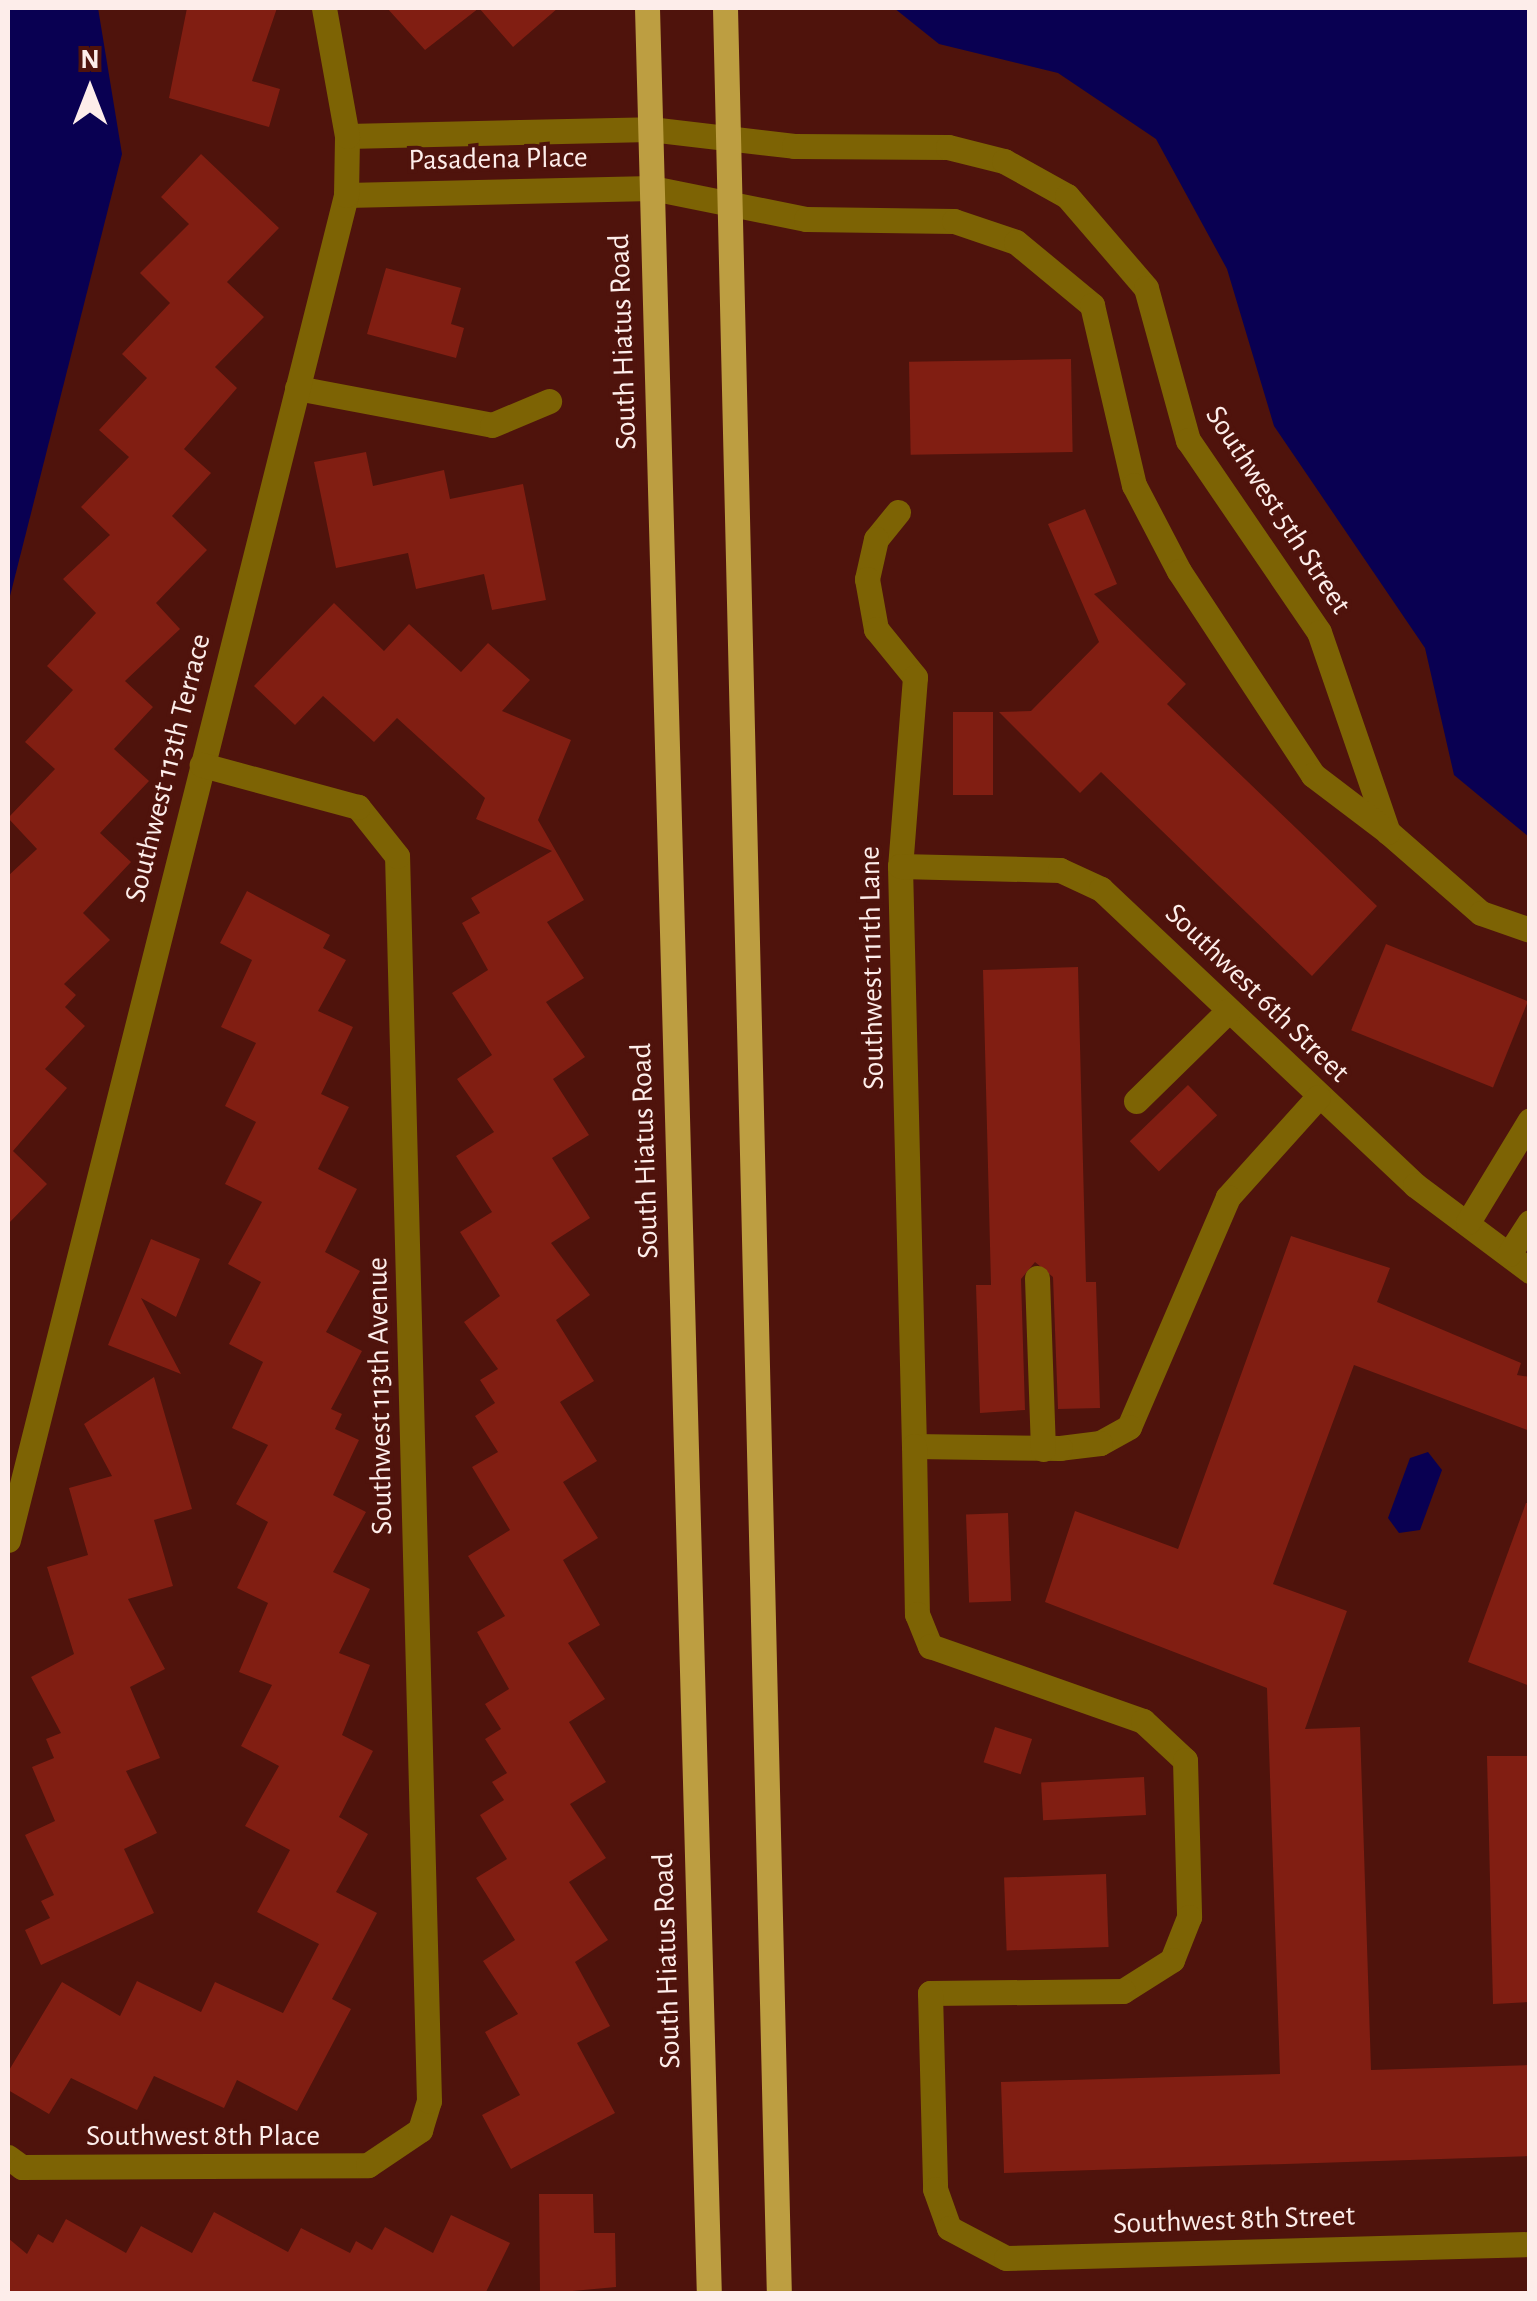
<!DOCTYPE html>
<html>
<head>
<meta charset="utf-8">
<style>
	body { margin:0 }
	#map { position:relative; width:1537px; height:2301px; overflow:hidden; background:#4f130c; font-family:"Alegreya Sans",sans-serif }
	div>[style] { position:absolute }
	.water>* { inset:0; background:#090052 }
	.building>* { inset:0; background:#811e12; transform-origin:0 0 }
	.minor>* { height:25px; margin:-12.5px; padding:0 12.5px; transform-origin:12.5px; border-radius:12.5px; background:#7d6304 }
	.major>* { height:25px; margin:-12.5px; padding:0 12.5px; transform-origin:12.5px; border-radius:12.5px; background:#bd9e41 }
	span { translate:-50% -50%; white-space:nowrap; text-align:center; line-height:1.15; -webkit-text-stroke:8px #4f130c; paint-order:stroke }
	.street-label { font-size:30px; color:#fdedea }
	.frame { position:absolute; inset:0; border:10px solid #fdedea; pointer-events:none }
	.north { position:absolute; left:40px; top:40px; width:100px; height:100px; -webkit-text-stroke:8px #4f130c; paint-order:stroke; rotate:0deg; font-size:28px; font-weight:700; line-height:40px; text-align:center; color:#fdedea }
	.north::after { content:''; display:block; margin:auto; width:35px; height:45px; background:#fdedea; clip-path:polygon(50% 0,100% 100%,50% 72%,0 100%) }
</style>
</head>
<body>
<div id="map">
	<div class="water">
		<div style="clip-path:polygon(8px 8px,98px 8px,122px 154px,8px 604px)"></div>
		<div style="clip-path:polygon(894px 8px,1529px 8px,1529px 837px,1454px 775px,1425px 648px,1274px 426px,1227px 269px,1156px 139px,1058px 73px,939px 44px)"></div>
		<div style="clip-path:polygon(1428px 1452px,1442px 1470px,1420px 1530px,1399px 1533px,1388px 1518px,1410px 1458px)"></div>
	</div>
	<div class="building">
		<div style="clip-path:polygon(187px 8px,277px 8px,252px 81px,280px 89px,269px 127px,169px 98px)"></div>
		<div style="clip-path:polygon(387px 8px,558px 8px,513px 47px,479px 8px,425px 50px)"></div>
		<div style="clip-path:polygon(201px 154px,279px 228px,227px 282px,264px 317px,215px 367px,237px 388px,184px 449px,211px 473px,172px 516px,207px 550px,156px 603px,180px 629px,125px 681px,153px 707px,114px 749px,149px 781px,100px 833px,131px 862px,83px 913px,110px 940px,64px 984px,76px 995px,65px 1007px,85px 1026px,45px 1069px,67px 1088px,13px 1151px,47px 1184px,8px 1224px,8px 876px,37px 849px,8px 818px,55px 769px,25px 742px,73px 690px,47px 666px,96px 613px,63px 579px,110px 535px,81px 507px,129px 457px,99px 430px,147px 378px,122px 354px,170px 303px,140px 273px,189px 224px,161px 197px)"></div>
		<div style="clip-path:polygon(386px 268px,461px 288px,451px 324px,464px 328px,456px 358px,367px 334px)"></div>
		<div style="left:1071px;top:359px;width:93px;height:162px;rotate:89deg"></div>
		<div style="clip-path:polygon(366px 452px,373px 486px,444px 470px,450px 499px,523px 484px,546px 600px,492px 610px,484px 574px,416px 589px,408px 553px,336px 568px,314px 462px)"></div>
		<div style="clip-path:polygon(1085px 509px,1117px 584px,1094px 594px,1186px 684px,1167px 704px,1377px 906px,1312px 976px,1101px 772px,1080px 793px,999px 712px,1031px 711px,1099px 642px,1048px 524px)"></div>
		<div style="clip-path:polygon(334px 603px,384px 651px,409px 624px,461px 672px,488px 643px,530px 680px,502px 711px,571px 740px,538px 820px,584px 900px,547px 922px,584px 978px,546px 1002px,585px 1057px,553px 1079px,589px 1135px,552px 1158px,590px 1218px,551px 1243px,590px 1295px,556px 1320px,594px 1381px,560px 1402px,597px 1461px,563px 1482px,598px 1538px,563px 1560px,600px 1625px,568px 1643px,605px 1699px,569px 1722px,606px 1782px,570px 1804px,606px 1858px,569px 1882px,608px 1940px,575px 1962px,610px 2026px,577px 2043px,615px 2113px,511px 2169px,482px 2115px,520px 2095px,485px 2032px,518px 2014px,483px 1961px,515px 1940px,476px 1878px,507px 1859px,480px 1815px,504px 1800px,492px 1782px,507px 1773px,485px 1739px,501px 1729px,485px 1704px,509px 1689px,477px 1632px,505px 1616px,468px 1556px,510px 1530px,472px 1467px,498px 1452px,475px 1416px,495px 1403px,480px 1380px,498px 1369px,464px 1322px,500px 1296px,460px 1232px,492px 1212px,456px 1156px,494px 1132px,457px 1079px,492px 1055px,452px 993px,488px 970px,462px 923px,480px 913px,471px 898px,552px 851px,476px 819px,485px 798px,397px 718px,374px 742px,323px 696px,295px 725px,254px 686px)"></div>
		<div style="left:953px;top:712px;width:40px;height:83px"></div>
		<div style="clip-path:polygon(247px 891px,330px 935px,323px 948px,346px 960px,318px 1011px,353px 1027px,321px 1094px,349px 1107px,318px 1169px,357px 1189px,325px 1252px,360px 1271px,326px 1332px,362px 1351px,331px 1409px,342px 1414px,335px 1429px,359px 1440px,333px 1495px,366px 1512px,333px 1572px,370px 1589px,339px 1653px,370px 1665px,342px 1735px,373px 1751px,339px 1817px,368px 1834px,336px 1892px,377px 1913px,332px 1999px,351px 2009px,297px 2111px,237px 2080px,224px 2108px,154px 2076px,137px 2110px,71px 2078px,49px 2114px,8px 2090px,8px 2072px,62px 1982px,120px 2016px,137px 1981px,201px 2012px,215px 1982px,283px 2013px,319px 1944px,257px 1912px,290px 1850px,245px 1826px,279px 1766px,241px 1746px,272px 1685px,239px 1672px,268px 1603px,237px 1588px,268px 1522px,236px 1504px,268px 1445px,232px 1428px,263px 1362px,229px 1344px,261px 1282px,228px 1264px,262px 1202px,225px 1184px,256px 1122px,225px 1106px,256px 1043px,221px 1027px,252px 960px,220px 943px)"></div>
		<div style="left:1386px;top:944px;width:153px;height:93px;rotate:22deg"></div>
		<div style="clip-path:polygon(1078px 967px,1086px 1282px,1096px 1282px,1100px 1408px,1058px 1409px,1053px 1277px,1035px 1262px,1021px 1279px,1025px 1410px,980px 1413px,976px 1285px,991px 1285px,983px 970px)"></div>
		<div style="left:1188px;top:1085px;width:42px;height:81px;rotate:46deg"></div>
		<div style="clip-path:polygon(1291px 1236px,1390px 1268px,1377px 1302px,1521px 1363px,1517px 1375px,1530px 1377px,1530px 1431px,1354px 1365px,1273px 1584px,1347px 1611px,1305px 1729px,1360px 1727px,1371px 2070px,1530px 2065px,1530px 2156px,1004px 2173px,1001px 2082px,1280px 2074px,1267px 1688px,1045px 1602px,1075px 1511px,1178px 1549px)"></div>
		<div style="clip-path:polygon(151px 1239px,200px 1259px,176px 1317px,141px 1298px,181px 1374px,108px 1345px)"></div>
		<div style="clip-path:polygon(154px 1377px,192px 1509px,154px 1520px,173px 1586px,128px 1599px,165px 1669px,130px 1687px,160px 1758px,126px 1771px,157px 1833px,124px 1849px,154px 1913px,41px 1965px,25px 1930px,50px 1918px,41px 1901px,54px 1895px,25px 1835px,55px 1821px,32px 1767px,54px 1758px,46px 1739px,61px 1733px,31px 1677px,74px 1654px,47px 1567px,88px 1555px,69px 1488px,112px 1476px,84px 1424px)"></div>
		<div style="clip-path:polygon(1526px 1503px,1530px 1503px,1530px 1686px,1468px 1662px)"></div>
		<div style="left:1008px;top:1513px;width:88px;height:42px;rotate:88deg"></div>
		<div style="left:995px;top:1727px;width:39px;height:37px;rotate:18deg"></div>
		<div style="clip-path:polygon(1487px 1756px,1530px 1756px,1530px 2002px,1493px 2004px)"></div>
		<div style="left:1144px;top:1777px;width:38px;height:103px;rotate:87deg"></div>
		<div style="left:1106px;top:1874px;width:73px;height:102px;rotate:88deg"></div>
		<div style="clip-path:polygon(539px 2194px,593px 2194px,594px 2233px,615px 2233px,616px 2287px,540px 2294px)"></div>
		<div style="clip-path:polygon(214px 2212px,288px 2252px,301px 2228px,350px 2253px,356px 2241px,372px 2250px,385px 2227px,433px 2253px,451px 2215px,510px 2243px,485px 2294px,8px 2294px,8px 2238px,27px 2254px,38px 2234px,53px 2243px,66px 2219px,126px 2253px,141px 2226px,192px 2253px)"></div>
	</div>
	<div class="minor">
		<div style="left:347px;top:136px;width:303px;rotate:-1.3deg"></div>
		<div style="left:650px;top:129px;width:145px;rotate:6.7deg"></div>
		<div style="left:794px;top:146px;width:154px;rotate:0.4deg"></div>
		<div style="left:948px;top:147px;width:58px;rotate:14deg"></div>
		<div style="left:1004px;top:161px;width:72px;rotate:29.1deg"></div>
		<div style="left:1067px;top:196px;width:121px;rotate:49.3deg"></div>
		<div style="left:1146px;top:288px;width:158px;rotate:74.6deg"></div>
		<div style="left:1188px;top:440px;width:232px;rotate:55.7deg"></div>
		<div style="left:1319px;top:632px;width:212px;rotate:71deg"></div>
		<div style="left:1388px;top:832px;width:123px;rotate:41.1deg"></div>
		<div style="left:1481px;top:913px;width:52px;rotate:19.1deg"></div>
		<div style="left:346px;top:195px;width:306px;rotate:-1.3deg"></div>
		<div style="left:652px;top:188px;width:157px;rotate:11.4deg"></div>
		<div style="left:806px;top:219px;width:148px;rotate:0.8deg"></div>
		<div style="left:954px;top:221px;width:65px;rotate:18.7deg"></div>
		<div style="left:1016px;top:242px;width:99px;rotate:39.7deg"></div>
		<div style="left:1092px;top:305px;width:185px;rotate:76.9deg"></div>
		<div style="left:1134px;top:485px;width:97px;rotate:62.4deg"></div>
		<div style="left:1179px;top:571px;width:244px;rotate:56.7deg"></div>
		<div style="left:1313px;top:775px;width:94px;rotate:37.2deg"></div>
		<div style="left:297px;top:388px;width:198px;rotate:10.7deg"></div>
		<div style="left:492px;top:425px;width:62px;rotate:-22.8deg"></div>
		<div style="left:898px;top:512px;width:35px;rotate:129deg"></div>
		<div style="left:876px;top:539px;width:41px;rotate:102.7deg"></div>
		<div style="left:867px;top:579px;width:51px;rotate:79.8deg"></div>
		<div style="left:876px;top:629px;width:62px;rotate:50.9deg"></div>
		<div style="left:915px;top:677px;width:190px;rotate:94.5deg"></div>
		<div style="left:900px;top:866px;width:580px;rotate:88.62deg"></div>
		<div style="left:900px;top:866px;width:160px;rotate:1.4deg"></div>
		<div style="left:1060px;top:870px;width:45px;rotate:24.9deg"></div>
		<div style="left:1101px;top:889px;width:432px;rotate:43.3deg"></div>
		<div style="left:1415px;top:1185px;width:144px;rotate:36.8deg"></div>
		<div style="left:1318px;top:1097px;width:135px;rotate:132deg"></div>
		<div style="left:1228px;top:1197px;width:250px;rotate:113.3deg"></div>
		<div style="left:1129px;top:1427px;width:33px;rotate:151deg"></div>
		<div style="left:1100px;top:1443px;width:40px;rotate:172.9deg"></div>
		<div style="left:1060px;top:1448px;width:146px;rotate:-179.2deg"></div>
		<div style="left:914px;top:1446px;width:168px;rotate:89deg"></div>
		<div style="left:917px;top:1614px;width:35px;rotate:68deg"></div>
		<div style="left:930px;top:1646px;width:226px;rotate:19.4deg"></div>
		<div style="left:1143px;top:1721px;width:57px;rotate:42.9deg"></div>
		<div style="left:1185px;top:1760px;width:157px;rotate:88.5deg"></div>
		<div style="left:1189px;top:1917px;width:46px;rotate:111.6deg"></div>
		<div style="left:1172px;top:1960px;width:58px;rotate:147.7deg"></div>
		<div style="left:1123px;top:1991px;width:193px;rotate:179.4deg"></div>
		<div style="left:930px;top:1993px;width:196px;rotate:88.5deg"></div>
		<div style="left:935px;top:2189px;width:41px;rotate:70.3deg"></div>
		<div style="left:949px;top:2228px;width:64px;rotate:27.8deg"></div>
		<div style="left:1006px;top:2258px;width:524px;rotate:-1.53deg"></div>
		<div style="left:1136px;top:1101px;width:129px;rotate:-44.4deg"></div>
		<div style="left:1468px;top:1222px;width:119px;rotate:-58.7deg"></div>
		<div style="left:1509px;top:1254px;width:38px;rotate:-57deg"></div>
		<div style="left:1037px;top:1278px;width:171px;rotate:88deg"></div>
		<div style="left:8px;top:1540px;width:1387px;rotate:-75.89deg"></div>
		<div style="left:346px;top:195px;width:59px;rotate:-89deg"></div>
		<div style="left:347px;top:136px;width:130px;rotate:-100.2deg"></div>
		<div style="left:8px;top:2157px;width:17px;rotate:36deg"></div>
		<div style="left:22px;top:2167px;width:346px;rotate:-0.3deg"></div>
		<div style="left:368px;top:2165px;width:63px;rotate:-33.9deg"></div>
		<div style="left:420px;top:2130px;width:30px;rotate:-73deg"></div>
		<div style="left:429px;top:2101px;width:1245px;rotate:-91.47deg"></div>
		<div style="left:397px;top:856px;width:63px;rotate:-128.5deg"></div>
		<div style="left:358px;top:807px;width:162px;rotate:-164.9deg"></div>
	</div>
	<div class="major">
		<div style="left:647px;top:8px;width:2287px;rotate:88.45deg"></div>
		<div style="left:725px;top:8px;width:2287px;rotate:88.65deg"></div>
	</div>
	<div class="street-label">
		<span style="left:498px;top:159px;rotate:-1deg">Pasadena Place</span>
		<span style="left:623px;top:342px;rotate:-92deg">South Hiatus Road</span>
		<span style="left:1278px;top:510px;rotate:57deg">Southwest 5th Street</span>
		<span style="left:168px;top:768px;rotate:-76deg">Southwest 113th Terrace</span>
		<span style="left:872px;top:968px;rotate:-91deg">Southwest 111th Lane</span>
		<span style="left:1257px;top:993px;rotate:44deg">Southwest 6th Street</span>
		<span style="left:645px;top:1151px;rotate:-92deg">South Hiatus Road</span>
		<span style="left:380px;top:1396px;rotate:-91deg">Southwest 113th Avenue</span>
		<span style="left:667px;top:1961px;rotate:-92deg">South Hiatus Road</span>
		<span style="left:203px;top:2136px">Southwest 8th Place</span>
		<span style="left:1234px;top:2220px;rotate:-2deg">Southwest 8th Street</span>
	</div>
	<div class="frame"></div>
	<div class="north">N</div>
</div>
</body>
</html>
